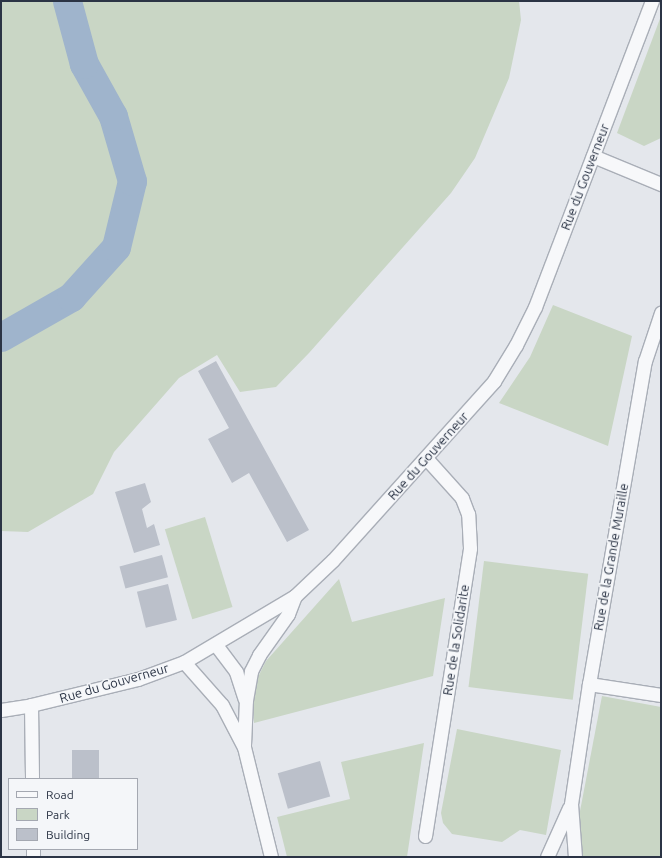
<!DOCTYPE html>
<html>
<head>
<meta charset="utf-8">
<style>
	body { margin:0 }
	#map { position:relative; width:662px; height:858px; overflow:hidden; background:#e4e7ec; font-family:Ubuntu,sans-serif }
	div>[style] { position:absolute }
	.green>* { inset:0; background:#c9d6c5; transform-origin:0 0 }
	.river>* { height:29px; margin:-14.5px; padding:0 14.5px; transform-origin:14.5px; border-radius:14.5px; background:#9fb4cc }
	.building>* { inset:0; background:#bbc0ca; transform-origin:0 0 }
	.roads { filter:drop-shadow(1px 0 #a9aeb7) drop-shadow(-1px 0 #a9aeb7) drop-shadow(0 1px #a9aeb7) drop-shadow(0 -1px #a9aeb7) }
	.street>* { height:13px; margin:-6.5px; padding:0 6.5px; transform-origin:6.5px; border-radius:6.5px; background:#f7f8fa }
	span { translate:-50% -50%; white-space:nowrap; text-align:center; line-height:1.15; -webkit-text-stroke:3px #f4f6f9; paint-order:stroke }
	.street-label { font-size:13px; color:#2b3445 }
	.frame { position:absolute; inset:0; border:2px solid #2b3445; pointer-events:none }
	.legend { position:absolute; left:8px; top:778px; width:130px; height:72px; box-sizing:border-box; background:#f4f6f9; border:1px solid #a4a8b1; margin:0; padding:5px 7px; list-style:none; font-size:12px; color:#2b3445 }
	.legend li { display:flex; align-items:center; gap:8px; height:20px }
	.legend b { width:20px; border:1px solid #a4a8b1 }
</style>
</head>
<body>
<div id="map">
	<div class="green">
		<div style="clip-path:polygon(1px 1px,519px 1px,521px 20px,509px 78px,475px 158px,451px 193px,309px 353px,276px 387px,240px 392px,217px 355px,179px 378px,114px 452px,93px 494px,28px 532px,1px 531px)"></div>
		<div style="clip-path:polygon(661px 16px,661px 138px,644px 146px,617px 133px)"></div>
		<div style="clip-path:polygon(553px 305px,632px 336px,608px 446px,499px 403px,530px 357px)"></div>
		<div style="left:205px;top:517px;width:94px;height:42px;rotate:73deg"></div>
		<div style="left:484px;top:561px;width:105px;height:127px;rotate:7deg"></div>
		<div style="clip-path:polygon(339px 579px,352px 622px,445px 598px,433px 676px,254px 723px,253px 697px,258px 677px,266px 661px)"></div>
		<div style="clip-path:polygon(602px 696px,661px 707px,661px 857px,583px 857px,576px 832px)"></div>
		<div style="clip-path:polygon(457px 729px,561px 750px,546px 835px,520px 830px,502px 842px,452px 834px,443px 823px,441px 813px)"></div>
		<div style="clip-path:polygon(424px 743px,407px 857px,287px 857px,277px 817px,350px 799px,341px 762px)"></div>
	</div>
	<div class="river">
		<div style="left:1px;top:337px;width:81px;rotate:-29.7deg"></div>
		<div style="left:71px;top:297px;width:67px;rotate:-48deg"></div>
		<div style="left:116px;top:247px;width:68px;rotate:-76.4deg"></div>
		<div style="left:132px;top:181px;width:68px;rotate:-106.3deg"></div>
		<div style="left:113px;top:116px;width:60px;rotate:-119.1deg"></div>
		<div style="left:84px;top:64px;width:65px;rotate:-105.1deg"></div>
	</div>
	<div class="building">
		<div style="clip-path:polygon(216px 361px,309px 530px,287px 542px,249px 473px,232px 483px,208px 439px,229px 428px,198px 371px)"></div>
		<div style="clip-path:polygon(145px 483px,151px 502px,142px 509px,147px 528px,154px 524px,160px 545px,134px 553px,115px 492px)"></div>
		<div style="left:162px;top:555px;width:23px;height:44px;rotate:75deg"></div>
		<div style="left:168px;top:584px;width:37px;height:32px;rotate:76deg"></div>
		<div style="left:72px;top:750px;width:27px;height:29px"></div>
		<div style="left:320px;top:761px;width:37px;height:44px;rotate:74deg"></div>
	</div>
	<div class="roads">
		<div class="street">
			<div style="left:593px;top:156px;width:74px;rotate:22.4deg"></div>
			<div style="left:216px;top:645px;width:34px;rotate:53deg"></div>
			<div style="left:236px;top:672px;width:28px;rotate:72deg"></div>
			<div style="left:184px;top:662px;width:57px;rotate:48.5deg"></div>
			<div style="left:222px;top:705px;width:47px;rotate:62.4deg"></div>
			<div style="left:244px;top:747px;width:113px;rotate:76.2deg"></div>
			<div style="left:589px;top:684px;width:73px;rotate:8.7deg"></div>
			<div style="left:31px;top:705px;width:74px;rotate:89.2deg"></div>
			<div style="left:1px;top:710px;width:30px;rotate:-9deg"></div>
			<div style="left:31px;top:705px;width:110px;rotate:-13.7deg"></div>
			<div style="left:138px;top:679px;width:49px;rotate:-20.3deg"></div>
			<div style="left:184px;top:662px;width:129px;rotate:-30.7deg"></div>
			<div style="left:295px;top:596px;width:52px;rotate:-43.5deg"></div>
			<div style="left:333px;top:560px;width:241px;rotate:-48deg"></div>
			<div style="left:494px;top:381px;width:42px;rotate:-58.6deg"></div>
			<div style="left:516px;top:345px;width:42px;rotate:-63.4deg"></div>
			<div style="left:535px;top:307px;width:328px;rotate:-69.1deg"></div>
			<div style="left:244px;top:745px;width:45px;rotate:-87.5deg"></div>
			<div style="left:246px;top:700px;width:29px;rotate:-80deg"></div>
			<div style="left:251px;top:671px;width:18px;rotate:-63deg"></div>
			<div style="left:259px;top:655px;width:50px;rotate:-54.7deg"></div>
			<div style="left:288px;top:614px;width:19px;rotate:-69deg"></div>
			<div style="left:425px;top:836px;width:291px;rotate:-81.1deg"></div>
			<div style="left:470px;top:548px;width:34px;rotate:-93deg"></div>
			<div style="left:468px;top:514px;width:17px;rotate:-111deg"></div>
			<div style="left:462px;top:498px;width:54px;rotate:-132deg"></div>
			<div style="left:33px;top:849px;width:8px;rotate:90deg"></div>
			<div style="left:547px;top:857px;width:54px;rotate:-65.8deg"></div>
			<div style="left:575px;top:857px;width:53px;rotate:-94.3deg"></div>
			<div style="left:571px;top:804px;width:121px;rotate:-81.5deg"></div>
			<div style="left:589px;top:684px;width:328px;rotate:-80.2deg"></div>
			<div style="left:645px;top:361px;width:51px;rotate:-71.6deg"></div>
		</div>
	</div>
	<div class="street-label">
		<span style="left:585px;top:177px;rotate:-69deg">Rue du Gouverneur</span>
		<span style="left:428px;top:456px;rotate:-48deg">Rue du Gouverneur</span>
		<span style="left:611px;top:557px;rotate:-80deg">Rue de la Grande Muraille</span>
		<span style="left:456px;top:640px;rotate:-81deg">Rue de la Solidarite</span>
		<span style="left:114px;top:683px;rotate:-16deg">Rue du Gouverneur</span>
	</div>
	<div class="frame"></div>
	<ul class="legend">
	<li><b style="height:5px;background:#f7f8fa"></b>Road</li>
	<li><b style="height:11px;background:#c9d6c5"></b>Park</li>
	<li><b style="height:11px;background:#bbc0ca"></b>Building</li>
	</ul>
</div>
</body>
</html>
